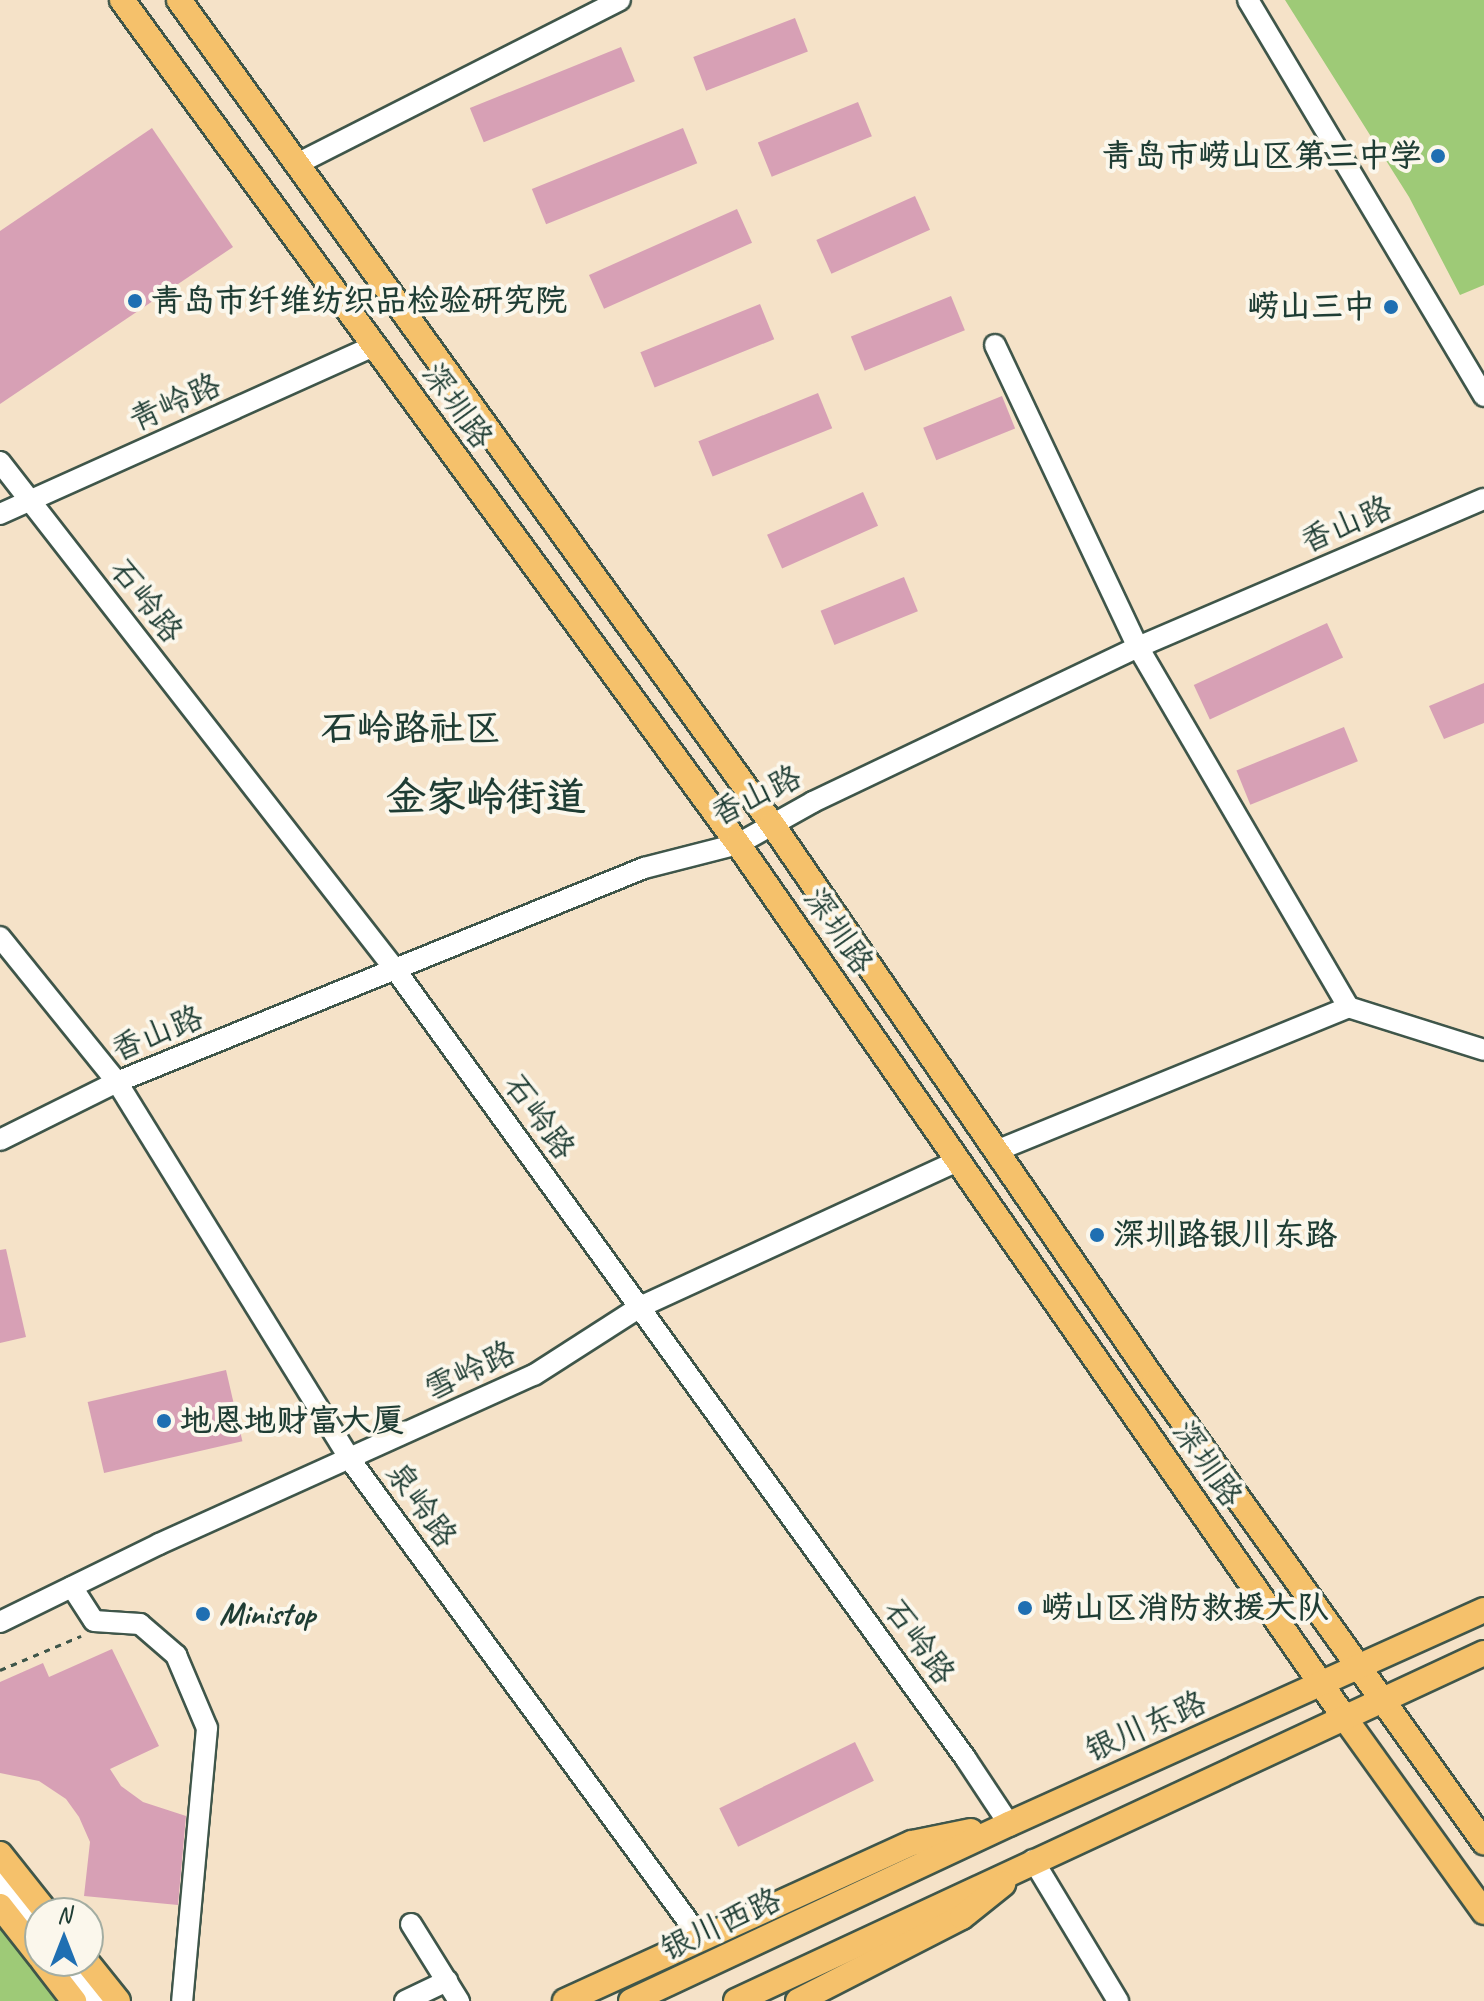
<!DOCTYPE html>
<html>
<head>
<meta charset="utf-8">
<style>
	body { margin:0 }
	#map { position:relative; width:1484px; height:2001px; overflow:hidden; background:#f5e2c8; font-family:Caveat,"LXGW WenKai TC",sans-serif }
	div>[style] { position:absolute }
	.green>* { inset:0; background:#9eca77 }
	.building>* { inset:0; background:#d7a0b5; transform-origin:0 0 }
	.path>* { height:3px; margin-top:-1.5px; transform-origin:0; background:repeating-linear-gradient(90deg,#3f564a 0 6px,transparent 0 12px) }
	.roads { filter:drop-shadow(2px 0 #3f564a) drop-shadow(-2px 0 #3f564a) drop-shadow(0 2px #3f564a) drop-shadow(0 -2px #3f564a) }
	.minor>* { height:20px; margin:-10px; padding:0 10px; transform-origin:10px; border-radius:10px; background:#fff }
	.major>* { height:24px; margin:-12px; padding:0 12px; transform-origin:12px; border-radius:12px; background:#f5c16b }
	.dots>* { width:22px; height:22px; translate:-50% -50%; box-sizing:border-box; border:4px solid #fbf7ec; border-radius:50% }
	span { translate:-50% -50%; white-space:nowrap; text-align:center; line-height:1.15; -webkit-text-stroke:8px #fbf7ec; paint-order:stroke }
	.poi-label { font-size:32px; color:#1f3d34; font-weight:700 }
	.right { translate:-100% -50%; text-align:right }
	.left { translate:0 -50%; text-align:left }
	.street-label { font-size:32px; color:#1f3d34 }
	.quarter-label { font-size:36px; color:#1f3d34; font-weight:700 }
	.district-label { font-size:40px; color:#1f3d34; font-weight:700 }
	.north { position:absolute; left:24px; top:1897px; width:80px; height:80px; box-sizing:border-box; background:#fbf7ec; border:2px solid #a3ada2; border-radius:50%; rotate:0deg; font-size:22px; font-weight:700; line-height:32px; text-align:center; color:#1f3d34 }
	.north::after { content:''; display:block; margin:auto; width:28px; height:36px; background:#1f6fb2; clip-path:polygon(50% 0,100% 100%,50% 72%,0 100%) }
</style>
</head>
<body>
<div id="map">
	<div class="green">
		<div style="clip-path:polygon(1285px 0,1484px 0,1484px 285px,1460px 295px,1409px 197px)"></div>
		<div style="clip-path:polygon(0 1910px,74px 2001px,0 2001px)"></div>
	</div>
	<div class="building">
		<div style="left:795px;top:18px;width:36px;height:109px;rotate:69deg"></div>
		<div style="left:621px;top:47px;width:37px;height:163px;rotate:68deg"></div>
		<div style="left:858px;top:102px;width:37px;height:108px;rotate:68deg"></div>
		<div style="clip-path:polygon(152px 128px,233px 247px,0 404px,0 231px)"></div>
		<div style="left:683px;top:128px;width:38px;height:163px;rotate:68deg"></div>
		<div style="left:915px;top:196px;width:37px;height:108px;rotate:66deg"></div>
		<div style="left:737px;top:209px;width:37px;height:162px;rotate:66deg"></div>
		<div style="left:951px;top:296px;width:37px;height:108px;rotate:68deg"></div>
		<div style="left:760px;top:304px;width:38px;height:129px;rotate:68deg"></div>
		<div style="left:818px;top:393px;width:38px;height:129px;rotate:68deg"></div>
		<div style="left:1002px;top:396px;width:35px;height:85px;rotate:68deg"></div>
		<div style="left:863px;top:492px;width:37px;height:105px;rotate:66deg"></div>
		<div style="left:904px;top:577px;width:37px;height:90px;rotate:68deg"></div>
		<div style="left:1327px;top:623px;width:38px;height:147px;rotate:65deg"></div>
		<div style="clip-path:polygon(1484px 683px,1484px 723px,1444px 739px,1429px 706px)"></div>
		<div style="left:1344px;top:727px;width:37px;height:116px;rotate:68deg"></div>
		<div style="clip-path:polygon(6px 1249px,26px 1337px,0 1343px,0 1250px)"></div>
		<div style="left:226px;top:1370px;width:73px;height:142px;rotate:77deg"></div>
		<div style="clip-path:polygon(112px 1649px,159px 1746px,110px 1769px,121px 1786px,143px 1802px,186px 1816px,178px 1905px,84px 1896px,90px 1842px,79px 1817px,66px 1799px,39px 1781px,0 1773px,0 1682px,43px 1663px,49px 1677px)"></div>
		<div style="left:855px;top:1742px;width:43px;height:151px;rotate:64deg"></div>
	</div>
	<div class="path">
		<div style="left:0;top:1670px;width:88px;rotate:-22.8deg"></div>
	</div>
	<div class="roads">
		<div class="minor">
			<div style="left:1248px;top:0;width:461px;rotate:59.2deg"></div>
			<div style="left:297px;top:164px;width:362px;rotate:-26.9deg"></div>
			<div style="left:995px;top:345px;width:334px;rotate:64.7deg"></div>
			<div style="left:1138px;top:647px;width:417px;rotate:59.7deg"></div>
			<div style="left:1348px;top:1007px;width:143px;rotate:17.5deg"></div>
			<div style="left:0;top:462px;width:646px;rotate:52.1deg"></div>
			<div style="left:397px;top:972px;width:971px;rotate:54.13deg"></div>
			<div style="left:966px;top:1759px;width:78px;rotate:56.5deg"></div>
			<div style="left:0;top:514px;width:410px;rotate:-24.2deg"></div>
			<div style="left:0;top:937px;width:186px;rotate:51.1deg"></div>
			<div style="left:117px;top:1082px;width:442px;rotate:58.3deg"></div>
			<div style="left:349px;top:1458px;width:596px;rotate:53.8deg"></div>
			<div style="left:0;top:1140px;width:131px;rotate:-26.4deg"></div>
			<div style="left:117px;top:1082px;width:569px;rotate:-22.1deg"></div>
			<div style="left:644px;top:868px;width:97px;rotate:-14.3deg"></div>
			<div style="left:738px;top:844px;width:86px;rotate:-29.2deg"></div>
			<div style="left:813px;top:802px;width:360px;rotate:-25.5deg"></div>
			<div style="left:1138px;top:647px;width:376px;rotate:-23.2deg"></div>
			<div style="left:996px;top:1151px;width:380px;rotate:-22.2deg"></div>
			<div style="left:72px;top:1587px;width:40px;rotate:57.1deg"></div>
			<div style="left:94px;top:1621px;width:46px;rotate:3.7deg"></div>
			<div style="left:140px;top:1624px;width:48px;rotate:40.7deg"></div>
			<div style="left:176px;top:1655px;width:79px;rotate:67deg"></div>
			<div style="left:207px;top:1728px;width:274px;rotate:95.2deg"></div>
			<div style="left:0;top:1622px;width:177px;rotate:-26.1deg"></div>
			<div style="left:159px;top:1544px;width:411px;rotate:-24.3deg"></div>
			<div style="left:534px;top:1375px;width:126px;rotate:-32.7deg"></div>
			<div style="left:640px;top:1307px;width:350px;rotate:-24.7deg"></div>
			<div style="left:1033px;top:1860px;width:165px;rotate:58.9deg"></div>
			<div style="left:0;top:1878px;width:64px;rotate:51.3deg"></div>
			<div style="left:411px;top:1924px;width:91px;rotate:58.1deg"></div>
			<div style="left:66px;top:1961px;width:51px;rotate:51.3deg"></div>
			<div style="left:405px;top:2001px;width:47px;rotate:-25.5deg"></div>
		</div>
		<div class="major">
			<div style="left:122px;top:0;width:1045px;rotate:53.88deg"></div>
			<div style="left:738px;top:844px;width:1063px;rotate:55.23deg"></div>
			<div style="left:1344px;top:1717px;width:240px;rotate:54.3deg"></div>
			<div style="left:179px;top:0;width:1015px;rotate:54.26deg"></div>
			<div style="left:772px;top:824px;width:677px;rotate:55.54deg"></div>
			<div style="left:1155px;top:1382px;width:566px;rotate:54.43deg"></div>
			<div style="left:0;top:1854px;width:75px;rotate:51.5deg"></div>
			<div style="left:0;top:1906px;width:65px;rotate:51.9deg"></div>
			<div style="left:43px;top:1961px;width:51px;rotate:52.2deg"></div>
			<div style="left:86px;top:1961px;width:51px;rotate:51.3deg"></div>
			<div style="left:565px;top:2001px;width:381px;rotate:-24.5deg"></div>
			<div style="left:912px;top:1843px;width:60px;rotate:-11.5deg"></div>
			<div style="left:631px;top:2001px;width:417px;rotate:-25.1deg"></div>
			<div style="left:1009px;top:1824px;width:521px;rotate:-24.25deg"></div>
			<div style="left:736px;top:2001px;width:825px;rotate:-24.95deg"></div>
			<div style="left:798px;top:2001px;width:184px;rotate:-27.1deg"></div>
			<div style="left:962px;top:1917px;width:53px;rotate:-38.8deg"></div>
		</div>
	</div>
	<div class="dots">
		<div style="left:1438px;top:156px;background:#1f6fb2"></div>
		<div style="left:135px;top:301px;background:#1f6fb2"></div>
		<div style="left:1391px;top:307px;background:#1f6fb2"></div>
		<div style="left:1097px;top:1235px;background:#1f6fb2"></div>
		<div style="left:164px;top:1421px;background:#1f6fb2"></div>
		<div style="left:1025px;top:1608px;background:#1f6fb2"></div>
		<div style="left:203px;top:1614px;background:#1f6fb2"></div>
	</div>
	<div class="poi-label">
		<span class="right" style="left:1422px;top:156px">青岛市崂山区第三中学</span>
		<span class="left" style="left:151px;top:301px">青岛市纤维纺织品检验研究院</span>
		<span class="right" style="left:1375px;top:307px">崂山三中</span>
		<span class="left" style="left:1113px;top:1235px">深圳路银川东路</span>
		<span class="left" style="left:180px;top:1421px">地恩地财富大厦</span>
		<span class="left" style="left:1041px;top:1608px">崂山区消防救援大队</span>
		<span class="left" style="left:219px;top:1614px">Ministop</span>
	</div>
	<div class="street-label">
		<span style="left:175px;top:403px;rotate:-24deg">青岭路</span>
		<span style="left:457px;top:406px;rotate:54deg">深圳路</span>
		<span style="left:1346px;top:525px;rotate:-23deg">香山路</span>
		<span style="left:146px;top:601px;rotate:52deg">石岭路</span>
		<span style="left:756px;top:796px;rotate:-26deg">香山路</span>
		<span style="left:838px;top:931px;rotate:55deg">深圳路</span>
		<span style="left:157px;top:1034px;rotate:-22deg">香山路</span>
		<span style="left:539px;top:1117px;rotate:54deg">石岭路</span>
		<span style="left:470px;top:1371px;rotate:-25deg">雪岭路</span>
		<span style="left:1207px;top:1464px;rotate:55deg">深圳路</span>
		<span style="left:421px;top:1505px;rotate:54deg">泉岭路</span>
		<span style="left:919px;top:1642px;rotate:54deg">石岭路</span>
		<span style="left:1146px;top:1727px;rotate:-24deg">银川东路</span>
		<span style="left:721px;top:1925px;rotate:-25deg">银川西路</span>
	</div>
	<div class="quarter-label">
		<span style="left:411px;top:729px">石岭路社区</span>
	</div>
	<div class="district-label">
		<span style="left:486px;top:797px">金家岭街道</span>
	</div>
	<div class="north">N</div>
</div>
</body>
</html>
